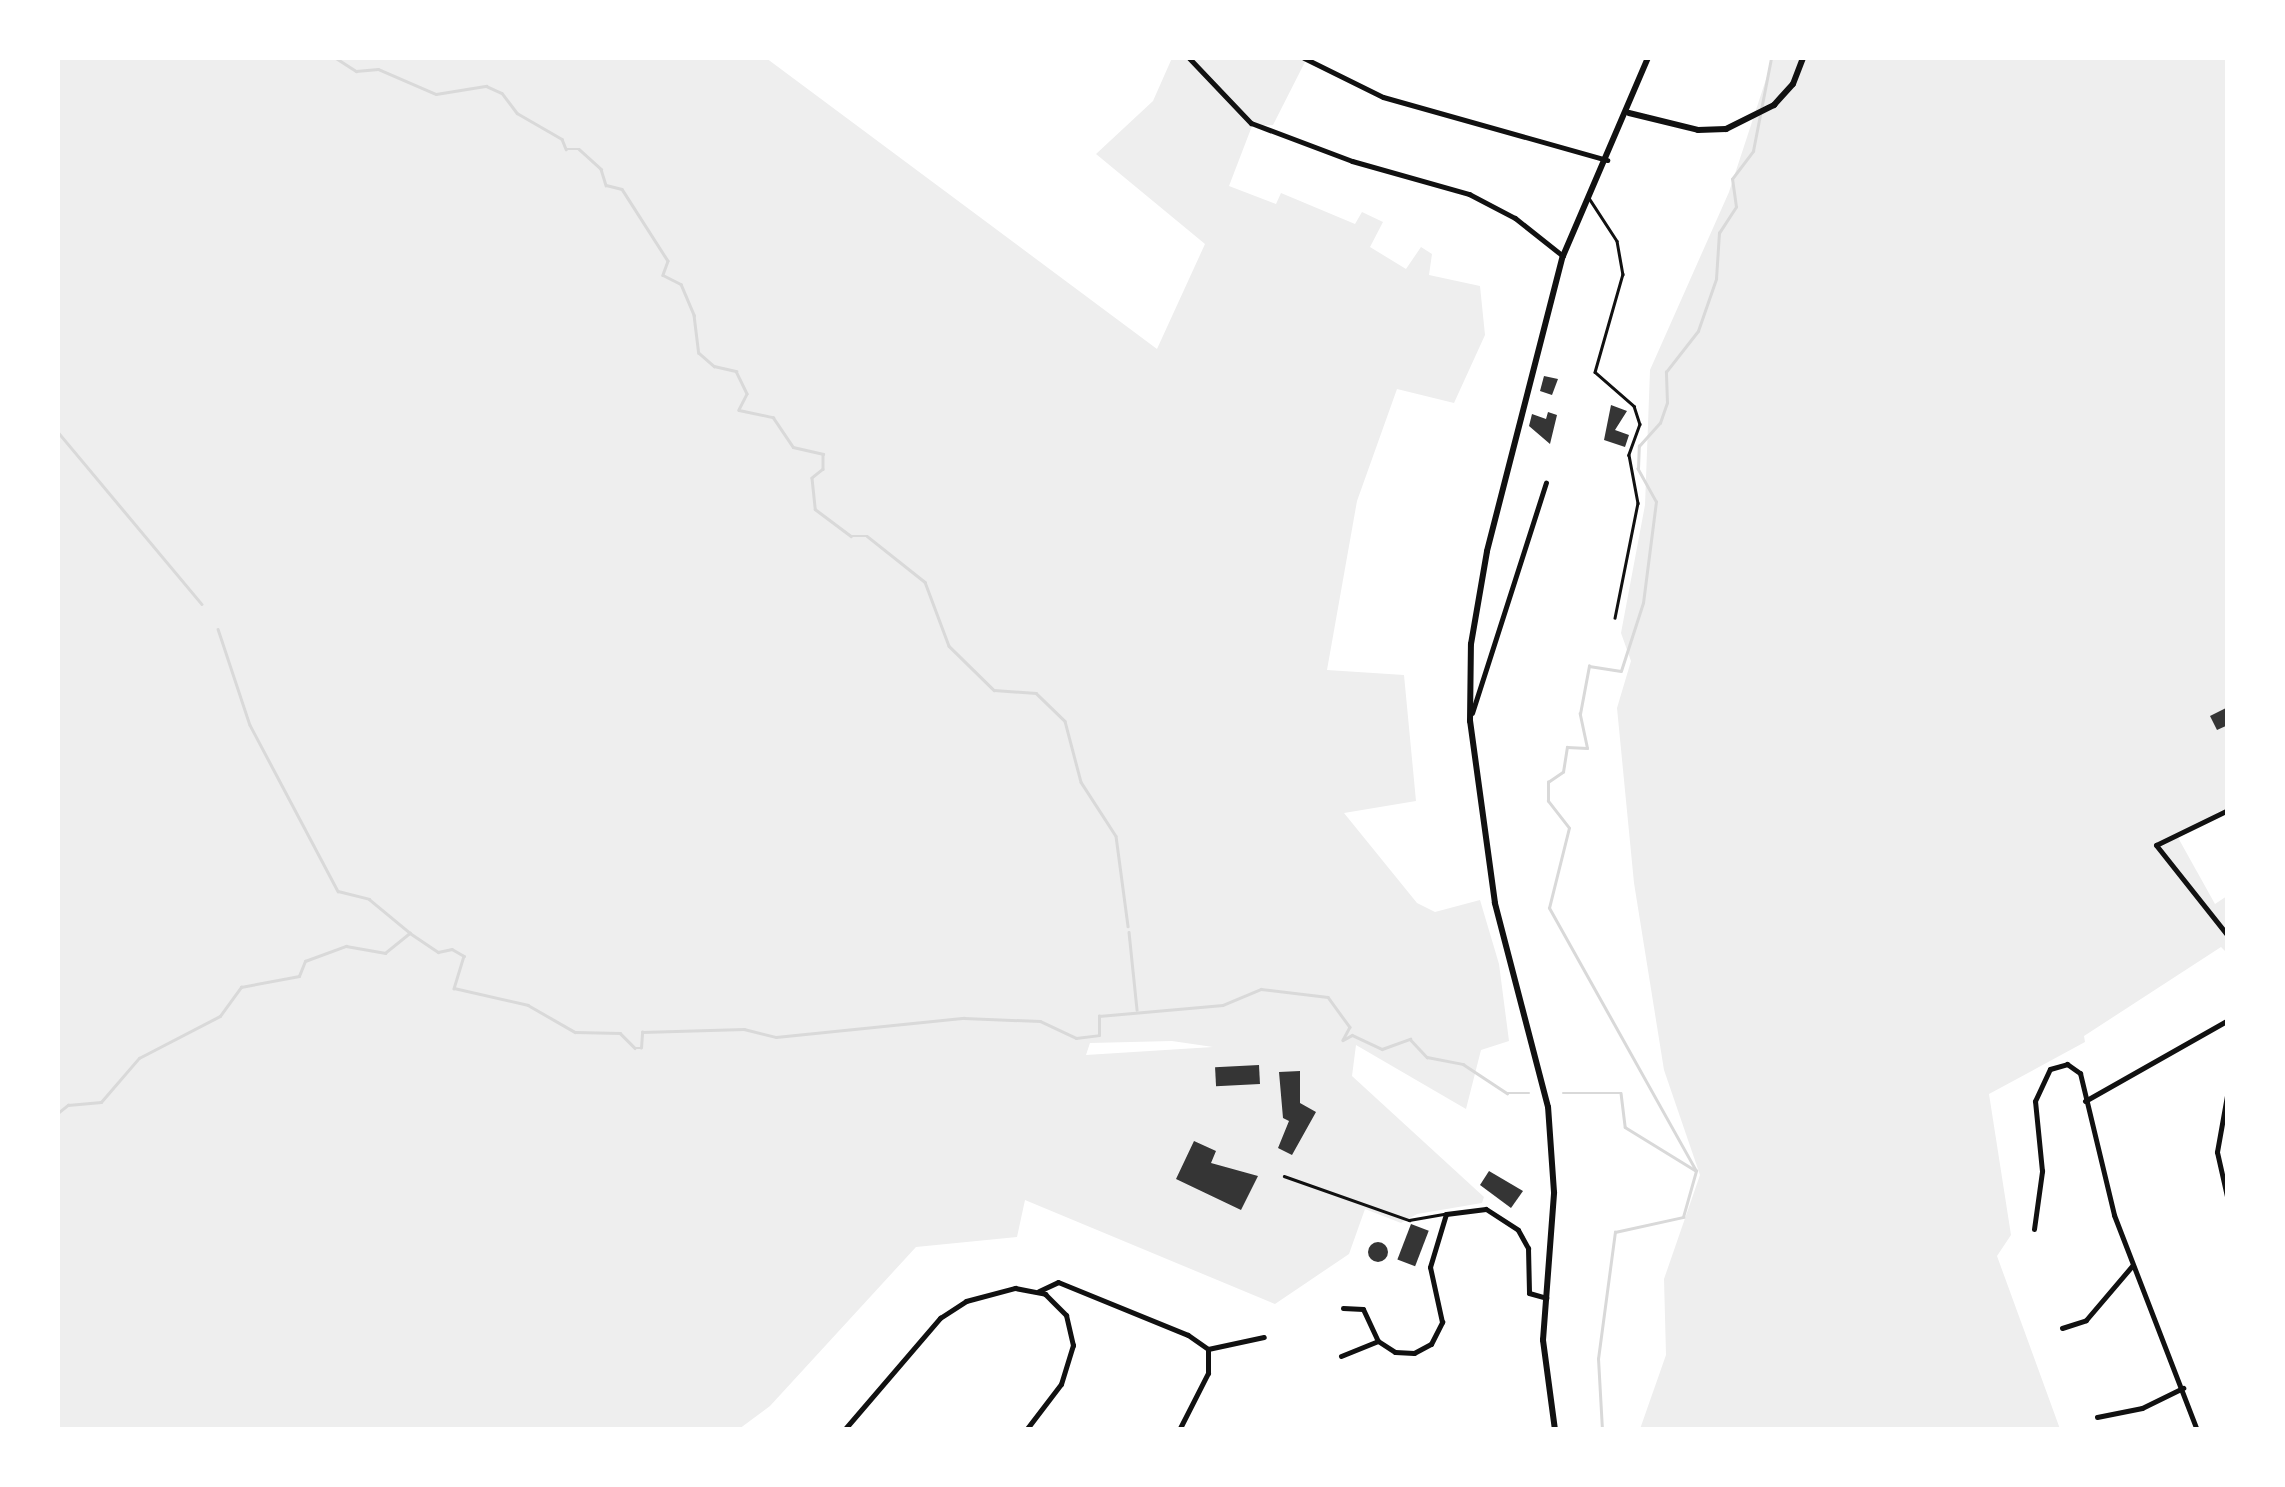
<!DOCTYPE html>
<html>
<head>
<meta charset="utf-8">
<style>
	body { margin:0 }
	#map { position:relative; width:2285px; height:1487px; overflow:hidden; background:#fff; font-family:"Public Sans",sans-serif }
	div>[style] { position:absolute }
	.green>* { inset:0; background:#eee }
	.stream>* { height:2.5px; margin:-1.25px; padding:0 1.25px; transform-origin:1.25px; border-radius:1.25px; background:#d9d9d9 }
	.building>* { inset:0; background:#353535; transform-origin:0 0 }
	.round { border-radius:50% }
	.service>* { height:2.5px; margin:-1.25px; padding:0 1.25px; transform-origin:1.25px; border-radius:1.25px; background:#111 }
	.minor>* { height:5px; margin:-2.5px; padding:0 2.5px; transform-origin:2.5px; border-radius:2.5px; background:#111 }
	.tertiary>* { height:6px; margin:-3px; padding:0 3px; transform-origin:3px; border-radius:3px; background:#111 }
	span { translate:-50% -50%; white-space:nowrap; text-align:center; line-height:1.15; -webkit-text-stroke:8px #fff; paint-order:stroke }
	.frame { position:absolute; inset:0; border:60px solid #fff; pointer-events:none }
</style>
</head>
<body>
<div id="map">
	<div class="green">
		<div style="clip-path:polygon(evenodd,58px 58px,766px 58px,1157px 349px,1205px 244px,1096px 154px,1153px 101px,1172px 58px,1307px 58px,1273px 125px,1252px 126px,1229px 186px,1276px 204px,1281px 193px,1355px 224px,1362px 212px,1383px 222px,1370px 247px,1406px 269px,1421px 247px,1432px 254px,1429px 275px,1480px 286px,1485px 335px,1454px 403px,1397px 389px,1357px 501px,1327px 670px,1404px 675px,1416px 801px,1344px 813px,1417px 903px,1435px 912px,1480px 900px,1499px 964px,1509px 1041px,1481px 1050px,1466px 1109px,1356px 1045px,1352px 1076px,1484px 1197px,1482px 1203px,1417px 1214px,1401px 1223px,1365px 1209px,1349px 1254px,1275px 1304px,1025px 1200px,1017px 1237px,916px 1247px,770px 1406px,739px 1429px,58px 1429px,58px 58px,1172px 1041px,1213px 1047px,1086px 1055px,1090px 1043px,1172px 1041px)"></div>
		<div style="clip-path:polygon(1773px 58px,2227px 58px,2227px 812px,2176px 834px,2215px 904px,2227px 896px,2227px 953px,2221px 947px,2084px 1036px,2085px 1042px,1989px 1094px,2011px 1235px,1997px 1256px,2060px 1429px,1640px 1429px,1666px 1355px,1664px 1279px,1700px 1175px,1664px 1070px,1634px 883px,1617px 708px,1631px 661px,1621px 633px,1645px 505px,1650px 370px,1729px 192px)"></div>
	</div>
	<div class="stream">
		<div style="left:336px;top:58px;width:24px;rotate:33deg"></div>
		<div style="left:356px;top:71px;width:22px;rotate:-5deg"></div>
		<div style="left:378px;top:69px;width:63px;rotate:23.3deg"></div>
		<div style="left:436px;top:94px;width:51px;rotate:-9.1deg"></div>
		<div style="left:486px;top:86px;width:17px;rotate:24deg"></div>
		<div style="left:502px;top:93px;width:25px;rotate:53deg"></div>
		<div style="left:517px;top:113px;width:52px;rotate:30deg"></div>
		<div style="left:562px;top:139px;width:11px;rotate:68deg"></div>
		<div style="left:566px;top:149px;width:13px"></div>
		<div style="left:579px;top:149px;width:30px;rotate:42deg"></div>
		<div style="left:601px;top:169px;width:17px;rotate:73deg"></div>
		<div style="left:606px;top:185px;width:16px;rotate:14deg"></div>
		<div style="left:622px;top:189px;width:85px;rotate:57.4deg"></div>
		<div style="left:668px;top:261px;width:15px;rotate:110deg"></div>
		<div style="left:663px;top:275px;width:20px;rotate:27deg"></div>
		<div style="left:681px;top:284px;width:34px;rotate:67deg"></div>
		<div style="left:694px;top:315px;width:38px;rotate:83deg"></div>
		<div style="left:699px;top:353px;width:20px;rotate:41deg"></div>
		<div style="left:714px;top:366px;width:23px;rotate:13deg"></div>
		<div style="left:736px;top:371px;width:25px;rotate:64deg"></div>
		<div style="left:747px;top:394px;width:18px;rotate:117deg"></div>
		<div style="left:739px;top:410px;width:35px;rotate:12deg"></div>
		<div style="left:773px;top:417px;width:36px;rotate:56deg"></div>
		<div style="left:793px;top:447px;width:31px;rotate:13deg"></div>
		<div style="left:823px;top:454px;width:15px;rotate:90deg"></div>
		<div style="left:823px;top:469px;width:14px;rotate:141deg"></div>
		<div style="left:812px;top:478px;width:31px;rotate:84deg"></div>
		<div style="left:815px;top:509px;width:45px;rotate:36.9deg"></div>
		<div style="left:851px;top:536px;width:16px"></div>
		<div style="left:867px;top:536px;width:74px;rotate:38.4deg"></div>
		<div style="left:925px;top:582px;width:68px;rotate:69.4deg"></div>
		<div style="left:949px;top:646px;width:63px;rotate:44.4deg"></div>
		<div style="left:994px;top:690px;width:42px;rotate:4.1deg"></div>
		<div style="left:1036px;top:693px;width:40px;rotate:44deg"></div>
		<div style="left:1065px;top:721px;width:63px;rotate:75.3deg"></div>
		<div style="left:1081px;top:782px;width:64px;rotate:57.1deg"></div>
		<div style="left:1116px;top:836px;width:91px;rotate:82.4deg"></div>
		<div style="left:58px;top:432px;width:224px;rotate:50.1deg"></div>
		<div style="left:218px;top:629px;width:101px;rotate:71.6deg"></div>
		<div style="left:250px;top:725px;width:188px;rotate:62.1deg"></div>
		<div style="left:338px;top:891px;width:32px;rotate:14deg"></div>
		<div style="left:369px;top:899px;width:52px;rotate:39.5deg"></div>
		<div style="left:1129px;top:932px;width:78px;rotate:84.1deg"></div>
		<div style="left:1563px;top:1093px;width:58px"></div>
		<div style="left:1621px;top:1093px;width:34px;rotate:83deg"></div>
		<div style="left:1625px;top:1127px;width:82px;rotate:31.6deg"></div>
		<div style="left:58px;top:1113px;width:13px;rotate:-39deg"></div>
		<div style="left:68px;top:1105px;width:33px;rotate:-5deg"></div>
		<div style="left:101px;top:1102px;width:58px;rotate:-49.2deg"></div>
		<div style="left:139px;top:1058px;width:91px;rotate:-27.4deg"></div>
		<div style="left:220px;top:1016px;width:36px;rotate:-54deg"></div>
		<div style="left:241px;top:987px;width:59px;rotate:-10.7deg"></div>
		<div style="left:299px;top:976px;width:16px;rotate:-68deg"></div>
		<div style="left:305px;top:961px;width:44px;rotate:-20.1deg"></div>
		<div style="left:346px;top:946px;width:40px;rotate:10deg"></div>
		<div style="left:385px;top:953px;width:32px;rotate:-39deg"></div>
		<div style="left:410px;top:933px;width:34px;rotate:34deg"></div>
		<div style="left:438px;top:952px;width:14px;rotate:-12deg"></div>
		<div style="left:452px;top:949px;width:14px;rotate:30deg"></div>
		<div style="left:464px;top:956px;width:34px;rotate:107deg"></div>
		<div style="left:454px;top:988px;width:76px;rotate:12.9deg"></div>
		<div style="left:528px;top:1005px;width:54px;rotate:29.9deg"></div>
		<div style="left:575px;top:1032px;width:45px;rotate:1.3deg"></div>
		<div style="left:620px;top:1033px;width:21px;rotate:45deg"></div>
		<div style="left:635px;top:1048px;width:6px"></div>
		<div style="left:641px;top:1048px;width:16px;rotate:-86deg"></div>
		<div style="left:642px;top:1032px;width:102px;rotate:-1.7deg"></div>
		<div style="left:744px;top:1029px;width:33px;rotate:14deg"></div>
		<div style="left:776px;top:1037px;width:189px;rotate:-5.8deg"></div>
		<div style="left:964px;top:1018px;width:76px;rotate:2.3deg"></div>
		<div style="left:1040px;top:1021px;width:40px;rotate:25deg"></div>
		<div style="left:1076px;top:1038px;width:23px;rotate:-7deg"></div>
		<div style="left:1099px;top:1035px;width:19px;rotate:-90deg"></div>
		<div style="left:1099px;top:1016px;width:124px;rotate:-5.1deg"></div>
		<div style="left:1223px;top:1005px;width:41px;rotate:-22.8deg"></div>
		<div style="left:1261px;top:989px;width:67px;rotate:6.8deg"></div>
		<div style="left:1328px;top:997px;width:37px;rotate:54deg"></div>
		<div style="left:1350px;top:1027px;width:15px;rotate:118deg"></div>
		<div style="left:1343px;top:1040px;width:10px;rotate:-29deg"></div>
		<div style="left:1352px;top:1035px;width:33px;rotate:25deg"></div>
		<div style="left:1382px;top:1049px;width:30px;rotate:-20deg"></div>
		<div style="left:1410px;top:1039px;width:25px;rotate:47deg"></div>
		<div style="left:1427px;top:1057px;width:37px;rotate:11deg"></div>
		<div style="left:1463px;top:1064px;width:53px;rotate:33.4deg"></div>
		<div style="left:1507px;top:1093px;width:22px"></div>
		<div style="left:1602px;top:1430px;width:71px;rotate:-93.2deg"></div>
		<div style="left:1598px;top:1359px;width:128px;rotate:-82.4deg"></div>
		<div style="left:1615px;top:1232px;width:70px;rotate:-12.4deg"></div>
		<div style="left:1683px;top:1217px;width:48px;rotate:-74.2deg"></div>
		<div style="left:1696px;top:1171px;width:301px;rotate:-119.2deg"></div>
		<div style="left:1549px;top:908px;width:82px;rotate:-76deg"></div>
		<div style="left:1569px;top:828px;width:34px;rotate:-128deg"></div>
		<div style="left:1548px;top:801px;width:19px;rotate:-90deg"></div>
		<div style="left:1548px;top:782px;width:18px;rotate:-34deg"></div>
		<div style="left:1563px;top:772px;width:25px;rotate:-81deg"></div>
		<div style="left:1567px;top:747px;width:20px;rotate:3deg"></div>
		<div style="left:1587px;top:748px;width:35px;rotate:-102deg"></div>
		<div style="left:1580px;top:714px;width:49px;rotate:-79.4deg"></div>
		<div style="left:1589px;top:666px;width:32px;rotate:9deg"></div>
		<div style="left:1621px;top:671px;width:71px;rotate:-72.1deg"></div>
		<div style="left:1643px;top:603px;width:102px;rotate:-82.7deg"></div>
		<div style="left:1656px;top:502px;width:38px;rotate:-119deg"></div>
		<div style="left:1638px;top:469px;width:23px;rotate:-88deg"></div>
		<div style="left:1639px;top:446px;width:31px;rotate:-48deg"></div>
		<div style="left:1660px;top:423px;width:21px;rotate:-71deg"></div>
		<div style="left:1667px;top:403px;width:31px;rotate:-92deg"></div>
		<div style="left:1666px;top:372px;width:52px;rotate:-52deg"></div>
		<div style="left:1698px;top:331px;width:55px;rotate:-70.9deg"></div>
		<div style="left:1716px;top:279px;width:46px;rotate:-86.3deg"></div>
		<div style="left:1719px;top:233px;width:31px;rotate:-57deg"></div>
		<div style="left:1736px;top:207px;width:28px;rotate:-98deg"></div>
		<div style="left:1732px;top:179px;width:35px;rotate:-53deg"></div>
		<div style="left:1753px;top:151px;width:95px;rotate:-79deg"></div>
	</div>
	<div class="building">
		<div style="clip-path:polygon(1544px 376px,1558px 379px,1552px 395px,1540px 391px)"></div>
		<div style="clip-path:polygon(1611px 405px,1627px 411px,1615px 430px,1629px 435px,1625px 447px,1604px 440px)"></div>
		<div style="clip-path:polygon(1548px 412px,1557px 415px,1550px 444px,1529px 426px,1532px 414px,1546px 419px)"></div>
		<div style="clip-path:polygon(2226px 708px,2228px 725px,2217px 730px,2210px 716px)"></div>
		<div style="left:1259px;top:1065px;width:19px;height:44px;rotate:87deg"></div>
		<div style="clip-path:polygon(1300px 1071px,1300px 1103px,1316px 1112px,1292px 1155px,1278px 1148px,1289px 1121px,1283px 1118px,1279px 1072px)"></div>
		<div style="clip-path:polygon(1194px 1141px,1216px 1151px,1211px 1163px,1258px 1176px,1241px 1210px,1176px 1179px)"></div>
		<div style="clip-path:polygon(1489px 1171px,1523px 1191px,1511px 1208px,1480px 1185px)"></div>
		<div style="left:1411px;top:1224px;width:19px;height:38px;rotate:21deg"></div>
		<div class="round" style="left:1368px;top:1242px;width:20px;height:20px"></div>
	</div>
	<div class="service">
		<div style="left:1589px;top:198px;width:51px;rotate:56.9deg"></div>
		<div style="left:1617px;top:241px;width:34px;rotate:80deg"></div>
		<div style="left:1623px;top:274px;width:102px;rotate:105.9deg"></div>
		<div style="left:1595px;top:372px;width:52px;rotate:41.1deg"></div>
		<div style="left:1634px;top:406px;width:19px;rotate:72deg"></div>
		<div style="left:1640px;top:424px;width:33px;rotate:110deg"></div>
		<div style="left:1629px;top:455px;width:49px;rotate:79.4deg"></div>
		<div style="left:1638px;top:503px;width:117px;rotate:101.3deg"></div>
		<div style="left:1284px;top:1176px;width:133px;rotate:19.4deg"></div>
		<div style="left:1409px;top:1220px;width:36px;rotate:-10deg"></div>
	</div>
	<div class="minor">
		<div style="left:1189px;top:58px;width:90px;rotate:46.4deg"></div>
		<div style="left:1251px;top:123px;width:108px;rotate:20.6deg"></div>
		<div style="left:1352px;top:161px;width:122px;rotate:15.8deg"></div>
		<div style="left:1469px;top:194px;width:52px;rotate:27.6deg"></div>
		<div style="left:1515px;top:218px;width:61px;rotate:38.4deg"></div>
		<div style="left:1304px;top:58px;width:88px;rotate:26.3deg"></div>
		<div style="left:1383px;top:97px;width:233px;rotate:15.7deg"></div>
		<div style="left:1472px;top:713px;width:242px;rotate:-72.2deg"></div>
		<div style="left:2228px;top:810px;width:80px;rotate:154.1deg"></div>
		<div style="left:2156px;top:845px;width:116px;rotate:51.6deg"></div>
		<div style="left:2228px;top:1090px;width:63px;rotate:100.1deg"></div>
		<div style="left:2217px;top:1152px;width:50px;rotate:77.3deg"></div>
		<div style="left:2085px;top:1101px;width:164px;rotate:-29.5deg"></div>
		<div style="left:2034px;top:1229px;width:59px;rotate:-82.1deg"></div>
		<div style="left:2042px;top:1171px;width:70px;rotate:-95.7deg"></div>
		<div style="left:2035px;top:1101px;width:35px;rotate:-65deg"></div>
		<div style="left:2050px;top:1069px;width:18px;rotate:-16deg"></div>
		<div style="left:2067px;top:1064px;width:16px;rotate:35deg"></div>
		<div style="left:2080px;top:1073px;width:146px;rotate:76.5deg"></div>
		<div style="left:2114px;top:1215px;width:230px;rotate:68.9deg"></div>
		<div style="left:1039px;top:1291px;width:21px;rotate:-25deg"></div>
		<div style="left:1058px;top:1282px;width:140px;rotate:22.2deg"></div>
		<div style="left:1188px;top:1335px;width:24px;rotate:35deg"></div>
		<div style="left:1343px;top:1308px;width:20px;rotate:3deg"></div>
		<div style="left:1363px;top:1309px;width:35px;rotate:65deg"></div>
		<div style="left:1378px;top:1341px;width:20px;rotate:33deg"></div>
		<div style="left:1395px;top:1352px;width:19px;rotate:3deg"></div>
		<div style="left:1414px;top:1353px;width:19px;rotate:-28deg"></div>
		<div style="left:1431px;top:1344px;width:25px;rotate:-63deg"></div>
		<div style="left:1442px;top:1322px;width:56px;rotate:-102.3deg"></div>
		<div style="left:1430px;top:1267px;width:55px;rotate:-73.2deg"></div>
		<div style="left:1446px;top:1214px;width:40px;rotate:-7.1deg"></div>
		<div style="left:1486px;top:1209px;width:38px;rotate:33deg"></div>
		<div style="left:1518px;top:1230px;width:21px;rotate:61deg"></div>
		<div style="left:1528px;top:1248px;width:45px;rotate:88.7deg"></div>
		<div style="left:1529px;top:1293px;width:18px;rotate:16deg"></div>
		<div style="left:2062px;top:1328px;width:25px;rotate:-18deg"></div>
		<div style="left:2086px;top:1320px;width:71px;rotate:-49.6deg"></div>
		<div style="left:1341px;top:1356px;width:40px;rotate:-22deg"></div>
		<div style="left:2097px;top:1417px;width:46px;rotate:-11.3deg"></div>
		<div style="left:2142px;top:1408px;width:46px;rotate:-26deg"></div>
		<div style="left:844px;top:1430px;width:148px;rotate:-49.4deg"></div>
		<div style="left:940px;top:1318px;width:31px;rotate:-33deg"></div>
		<div style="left:966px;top:1301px;width:51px;rotate:-14.9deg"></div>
		<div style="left:1015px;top:1288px;width:31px;rotate:11deg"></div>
		<div style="left:1045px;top:1294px;width:30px;rotate:45deg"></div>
		<div style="left:1066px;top:1315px;width:31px;rotate:77deg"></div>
		<div style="left:1073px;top:1345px;width:41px;rotate:107.1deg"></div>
		<div style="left:1061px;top:1384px;width:58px;rotate:127.3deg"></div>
		<div style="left:1179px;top:1430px;width:64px;rotate:-63deg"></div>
		<div style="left:1208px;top:1373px;width:24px;rotate:-90deg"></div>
		<div style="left:1208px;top:1349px;width:57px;rotate:-12.1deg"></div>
	</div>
	<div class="tertiary">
		<div style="left:1629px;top:113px;width:71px;rotate:13.8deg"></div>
		<div style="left:1698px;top:130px;width:28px;rotate:-2deg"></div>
		<div style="left:1726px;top:129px;width:54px;rotate:-26.6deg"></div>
		<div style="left:1774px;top:105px;width:28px;rotate:-48deg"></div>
		<div style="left:1793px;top:84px;width:28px;rotate:-69deg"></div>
		<div style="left:1555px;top:1430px;width:91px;rotate:-97.6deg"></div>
		<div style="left:1543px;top:1340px;width:148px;rotate:-85.7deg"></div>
		<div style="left:1554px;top:1192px;width:85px;rotate:-94deg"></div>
		<div style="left:1548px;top:1107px;width:211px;rotate:-104.6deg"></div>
		<div style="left:1495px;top:903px;width:184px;rotate:-97.8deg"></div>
		<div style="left:1470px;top:721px;width:77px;rotate:-89.3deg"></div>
		<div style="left:1471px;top:644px;width:94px;rotate:-80.2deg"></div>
		<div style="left:1487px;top:551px;width:305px;rotate:-75.6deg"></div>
		<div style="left:1563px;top:256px;width:215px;rotate:-66.8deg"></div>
	</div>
	<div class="frame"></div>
</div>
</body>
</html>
